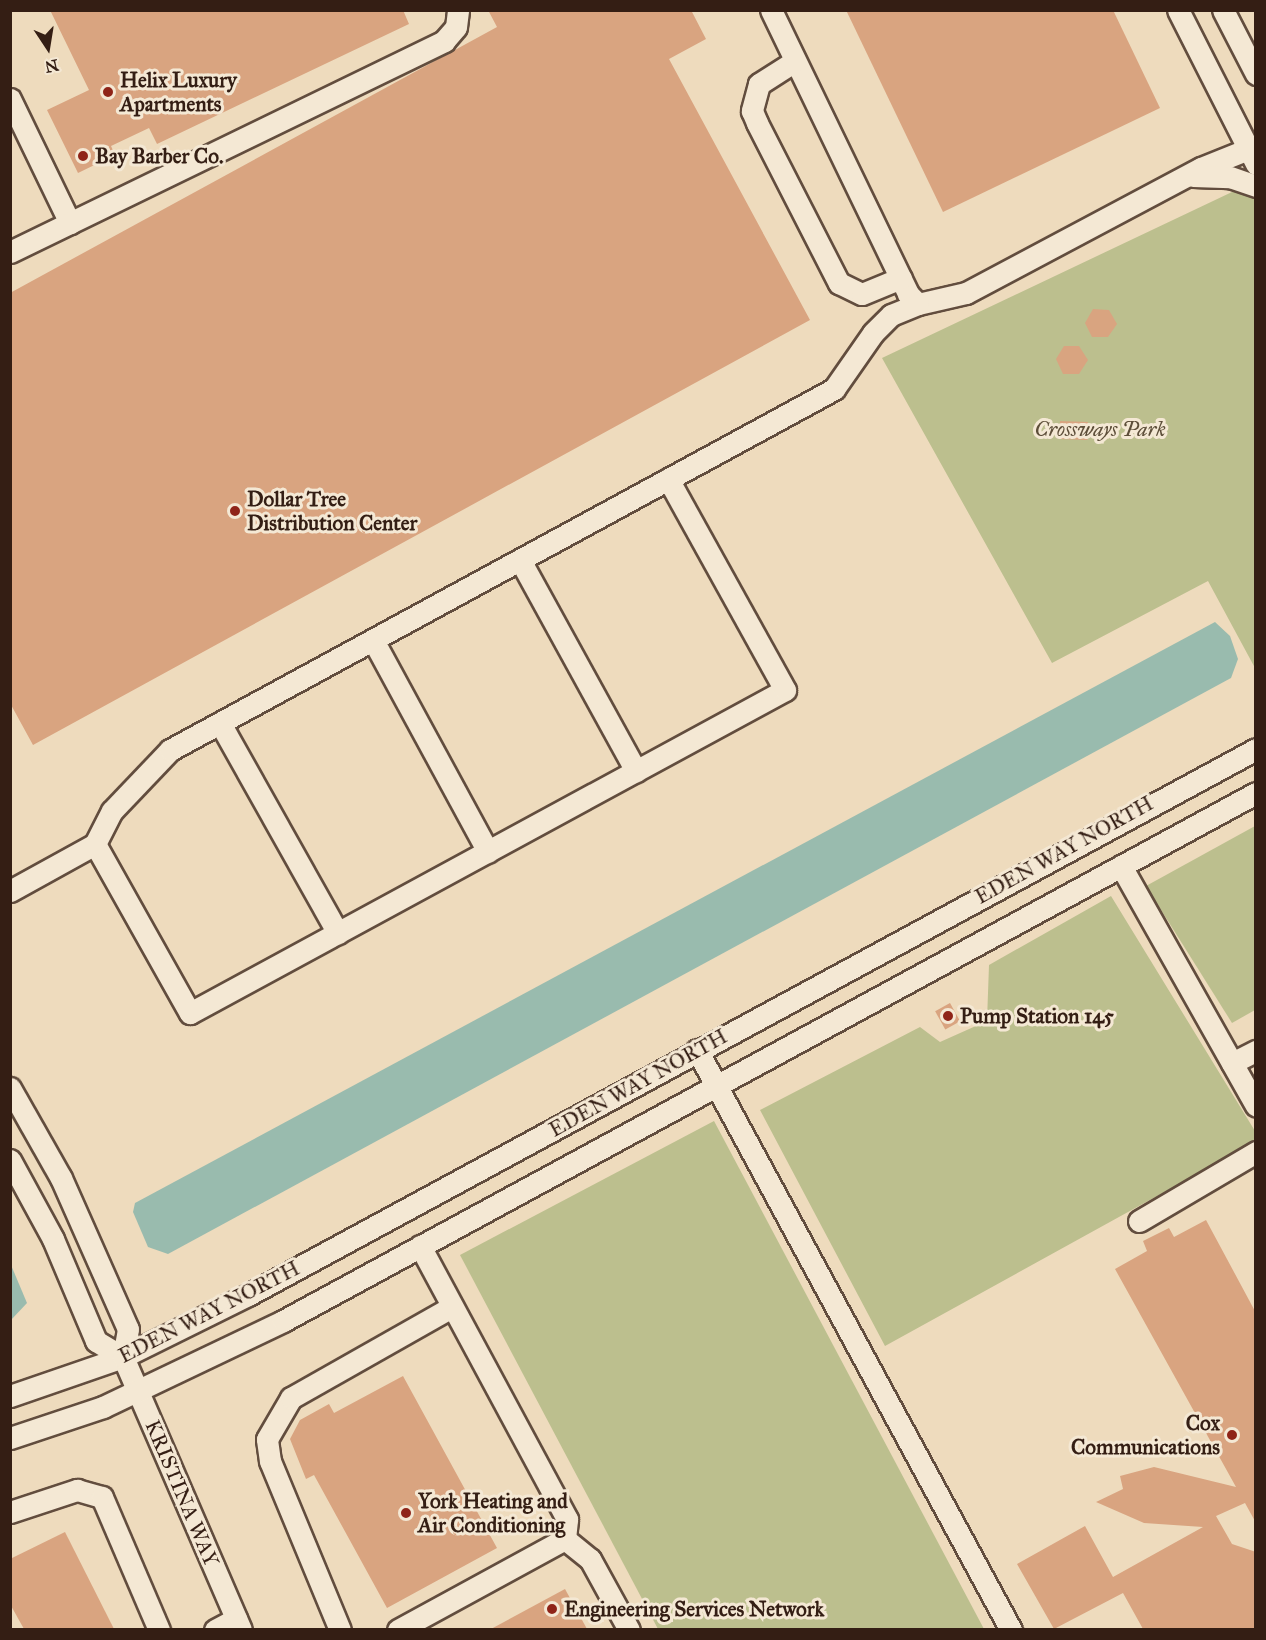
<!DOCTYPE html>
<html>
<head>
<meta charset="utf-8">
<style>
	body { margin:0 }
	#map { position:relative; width:1266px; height:1640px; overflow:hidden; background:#eedbbd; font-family:"IM FELL Great Primer",serif }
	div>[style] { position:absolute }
	.green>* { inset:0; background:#bcbf8e }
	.water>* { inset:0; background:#99bbae }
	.building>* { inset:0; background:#d9a480; transform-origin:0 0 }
	.roads { filter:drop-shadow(2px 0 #624d3e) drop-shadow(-2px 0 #624d3e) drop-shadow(0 2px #624d3e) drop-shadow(0 -2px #624d3e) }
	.minor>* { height:21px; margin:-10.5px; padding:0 10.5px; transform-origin:10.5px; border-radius:10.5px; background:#f4e8d4 }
	.dots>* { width:16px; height:16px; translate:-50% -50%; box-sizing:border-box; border:3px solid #f4e8d4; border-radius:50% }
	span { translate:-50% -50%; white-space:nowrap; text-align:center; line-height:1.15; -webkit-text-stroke:6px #f4e8d4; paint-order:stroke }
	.poi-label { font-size:21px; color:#341e14; font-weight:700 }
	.left { translate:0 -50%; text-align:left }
	.right { translate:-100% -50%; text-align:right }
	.park-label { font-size:21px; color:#5d4e39; font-style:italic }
	.street-label { font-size:21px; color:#341e14 }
	.frame { position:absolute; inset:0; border:12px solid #341e14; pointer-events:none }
	.north { position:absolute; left:18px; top:18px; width:60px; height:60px; -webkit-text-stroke:4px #f4e8d4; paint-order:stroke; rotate:168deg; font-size:16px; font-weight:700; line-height:24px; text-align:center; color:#341e14 }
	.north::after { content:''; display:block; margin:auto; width:21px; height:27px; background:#341e14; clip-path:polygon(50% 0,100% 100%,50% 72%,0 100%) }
</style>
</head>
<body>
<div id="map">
	<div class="green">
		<div style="clip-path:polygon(1251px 183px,1256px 193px,1255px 668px,1208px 581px,1052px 663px,882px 358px)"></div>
		<div style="clip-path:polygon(1255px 826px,1255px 1010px,1232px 1023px,1146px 886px)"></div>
		<div style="clip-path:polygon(1111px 896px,1255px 1131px,1255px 1142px,885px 1346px,760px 1110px,920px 1027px,940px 1042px,987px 1021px,989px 965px)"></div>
		<div style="clip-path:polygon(714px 1121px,984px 1629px,658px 1629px,460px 1255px)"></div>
	</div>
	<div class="water">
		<div style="clip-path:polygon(1215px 622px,1230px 636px,1238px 659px,1231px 678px,168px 1254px,148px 1247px,133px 1212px,135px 1203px)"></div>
		<div style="clip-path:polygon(11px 1265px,27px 1303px,11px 1320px,10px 1320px)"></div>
	</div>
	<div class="building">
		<div style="clip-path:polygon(50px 10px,403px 10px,409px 24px,157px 144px,149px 128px,111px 146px,115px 155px,78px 173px,47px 110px,89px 90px)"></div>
		<div style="clip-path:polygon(488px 10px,691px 10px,706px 39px,669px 59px,810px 320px,33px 745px,10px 703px,10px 293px,497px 27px)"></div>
		<div style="clip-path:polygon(846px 10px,1113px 10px,1160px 108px,943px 212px)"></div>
		<div style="clip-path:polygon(1093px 309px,1109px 310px,1117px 324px,1108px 337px,1092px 337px,1085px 323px)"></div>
		<div style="clip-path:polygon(1064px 346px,1079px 346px,1088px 360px,1079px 374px,1063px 374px,1056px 359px)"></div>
		<div style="left:1060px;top:421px;width:28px;height:18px;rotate:2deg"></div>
		<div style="left:950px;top:1003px;width:21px;height:17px;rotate:61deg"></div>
		<div style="clip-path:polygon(1206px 1220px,1256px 1313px,1256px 1523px,1245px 1503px,1216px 1516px,1232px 1544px,1256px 1552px,1256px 1629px,1143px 1629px,1123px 1593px,1054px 1629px,1017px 1564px,1085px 1526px,1113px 1577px,1203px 1527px,1144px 1523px,1096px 1502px,1123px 1489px,1120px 1476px,1154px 1467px,1236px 1487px,1115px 1269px,1147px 1251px,1143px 1241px,1169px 1228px,1174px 1237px)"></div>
		<div style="clip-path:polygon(403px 1376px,497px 1548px,387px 1608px,314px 1475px,306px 1479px,290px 1439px,300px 1420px,329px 1404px,334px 1413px)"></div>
		<div style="clip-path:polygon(65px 1532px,114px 1629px,24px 1629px,10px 1604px,10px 1559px)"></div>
		<div style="clip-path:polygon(565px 1589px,587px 1629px,491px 1629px)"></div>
	</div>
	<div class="roads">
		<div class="minor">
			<div style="left:771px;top:10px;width:315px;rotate:64.2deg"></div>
			<div style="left:908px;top:294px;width:14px;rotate:45deg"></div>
			<div style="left:918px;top:304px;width:49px;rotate:-12.9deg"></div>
			<div style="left:966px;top:293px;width:266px;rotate:-28deg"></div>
			<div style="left:1201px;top:168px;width:59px;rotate:-21.8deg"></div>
			<div style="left:1178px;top:10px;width:173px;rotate:63.1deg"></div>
			<div style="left:1223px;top:10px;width:72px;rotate:62.7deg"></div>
			<div style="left:795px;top:61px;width:43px;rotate:147.4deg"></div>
			<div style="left:759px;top:84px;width:28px;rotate:105deg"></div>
			<div style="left:752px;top:111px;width:13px;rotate:67deg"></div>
			<div style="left:757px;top:123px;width:180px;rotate:62.9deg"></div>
			<div style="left:839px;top:283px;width:25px;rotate:26deg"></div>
			<div style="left:862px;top:294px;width:42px;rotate:-22.3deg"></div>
			<div style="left:10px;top:99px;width:138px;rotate:64.2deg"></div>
			<div style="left:1193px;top:176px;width:37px;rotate:2deg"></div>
			<div style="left:1230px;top:177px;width:28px;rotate:19deg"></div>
			<div style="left:10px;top:252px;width:483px;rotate:-25.9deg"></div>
			<div style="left:444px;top:41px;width:18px;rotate:-49deg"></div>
			<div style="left:456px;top:27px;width:17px;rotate:-83deg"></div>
			<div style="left:520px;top:560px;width:241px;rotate:61.2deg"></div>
			<div style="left:373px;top:640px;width:241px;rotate:61.5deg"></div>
			<div style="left:220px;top:723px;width:241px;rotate:60.7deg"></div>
			<div style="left:95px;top:844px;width:194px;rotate:60.7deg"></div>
			<div style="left:190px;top:1013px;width:677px;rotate:-28.5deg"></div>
			<div style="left:785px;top:690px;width:241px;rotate:-119deg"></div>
			<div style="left:1121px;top:866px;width:275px;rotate:60.6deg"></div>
			<div style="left:10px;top:891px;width:97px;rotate:-28.9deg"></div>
			<div style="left:95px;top:844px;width:37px;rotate:-63deg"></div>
			<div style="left:112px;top:811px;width:84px;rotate:-46.4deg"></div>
			<div style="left:170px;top:750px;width:756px;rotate:-28.53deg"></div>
			<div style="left:834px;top:389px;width:68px;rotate:-55.1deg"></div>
			<div style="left:873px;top:333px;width:25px;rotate:-45deg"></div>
			<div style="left:891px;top:315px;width:29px;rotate:-22deg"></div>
			<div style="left:697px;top:1050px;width:660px;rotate:61.57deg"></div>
			<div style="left:1232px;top:1063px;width:27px;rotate:-27deg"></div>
			<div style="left:10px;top:1088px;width:103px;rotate:60.5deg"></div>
			<div style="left:61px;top:1178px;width:165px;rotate:66.1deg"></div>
			<div style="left:128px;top:1329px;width:28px;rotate:100deg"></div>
			<div style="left:10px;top:1160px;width:90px;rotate:61.4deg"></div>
			<div style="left:53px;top:1239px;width:111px;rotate:67.1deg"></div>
			<div style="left:96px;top:1341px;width:31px;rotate:31deg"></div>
			<div style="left:1139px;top:1221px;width:136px;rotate:-30.5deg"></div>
			<div style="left:123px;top:1357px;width:297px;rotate:66.6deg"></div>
			<div style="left:10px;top:1396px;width:120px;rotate:-19deg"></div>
			<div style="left:123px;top:1357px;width:140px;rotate:-26.4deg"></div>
			<div style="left:248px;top:1295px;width:1146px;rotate:-28.44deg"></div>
			<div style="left:10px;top:1438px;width:98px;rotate:-18.4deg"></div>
			<div style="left:103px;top:1407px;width:199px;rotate:-25.5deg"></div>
			<div style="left:283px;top:1321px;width:1107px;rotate:-28.49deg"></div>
			<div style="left:10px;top:1512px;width:71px;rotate:-18.2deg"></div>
			<div style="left:77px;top:1490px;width:26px;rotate:16deg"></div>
			<div style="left:102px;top:1497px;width:145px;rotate:66.8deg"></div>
			<div style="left:565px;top:1539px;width:32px;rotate:39deg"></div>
			<div style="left:590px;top:1559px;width:81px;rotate:61.2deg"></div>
			<div style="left:215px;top:1630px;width:24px;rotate:-28deg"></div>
			<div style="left:340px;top:1630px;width:183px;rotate:-112.5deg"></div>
			<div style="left:270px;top:1461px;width:22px;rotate:-98deg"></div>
			<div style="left:267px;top:1439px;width:48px;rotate:-59.7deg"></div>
			<div style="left:291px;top:1398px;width:185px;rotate:-29.5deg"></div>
			<div style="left:398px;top:1630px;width:190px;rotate:-28.6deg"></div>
			<div style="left:565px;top:1539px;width:20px;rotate:-84deg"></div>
			<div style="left:567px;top:1519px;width:310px;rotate:-118.3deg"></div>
		</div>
	</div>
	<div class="dots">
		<div style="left:108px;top:92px;background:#8f2418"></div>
		<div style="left:83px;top:156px;background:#8f2418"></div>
		<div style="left:235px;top:511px;background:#8f2418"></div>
		<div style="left:948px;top:1016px;background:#8f2418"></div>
		<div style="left:1232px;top:1435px;background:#8f2418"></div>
		<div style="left:406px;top:1513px;background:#8f2418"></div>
		<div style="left:552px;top:1609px;background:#8f2418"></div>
	</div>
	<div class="poi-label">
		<span class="left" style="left:120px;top:92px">Helix Luxury<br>Apartments</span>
		<span class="left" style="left:95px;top:156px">Bay Barber Co.</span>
		<span class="left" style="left:247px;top:511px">Dollar Tree<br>Distribution Center</span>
		<span class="left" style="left:960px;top:1016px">Pump Station 145</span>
		<span class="right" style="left:1220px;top:1435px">Cox<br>Communications</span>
		<span class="left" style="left:418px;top:1513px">York Heating and<br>Air Conditioning</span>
		<span class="left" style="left:564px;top:1609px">Engineering Services Network</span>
	</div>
	<div class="park-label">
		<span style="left:1100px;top:429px">Crossways Park</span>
	</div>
	<div class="street-label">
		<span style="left:1064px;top:850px;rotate:-29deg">EDEN WAY NORTH</span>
		<span style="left:638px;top:1083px;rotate:-29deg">EDEN WAY NORTH</span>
		<span style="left:209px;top:1312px;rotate:-27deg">EDEN WAY NORTH</span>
		<span style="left:182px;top:1493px;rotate:67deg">KRISTINA WAY</span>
	</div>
	<div class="frame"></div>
	<div class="north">N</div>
</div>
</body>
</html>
